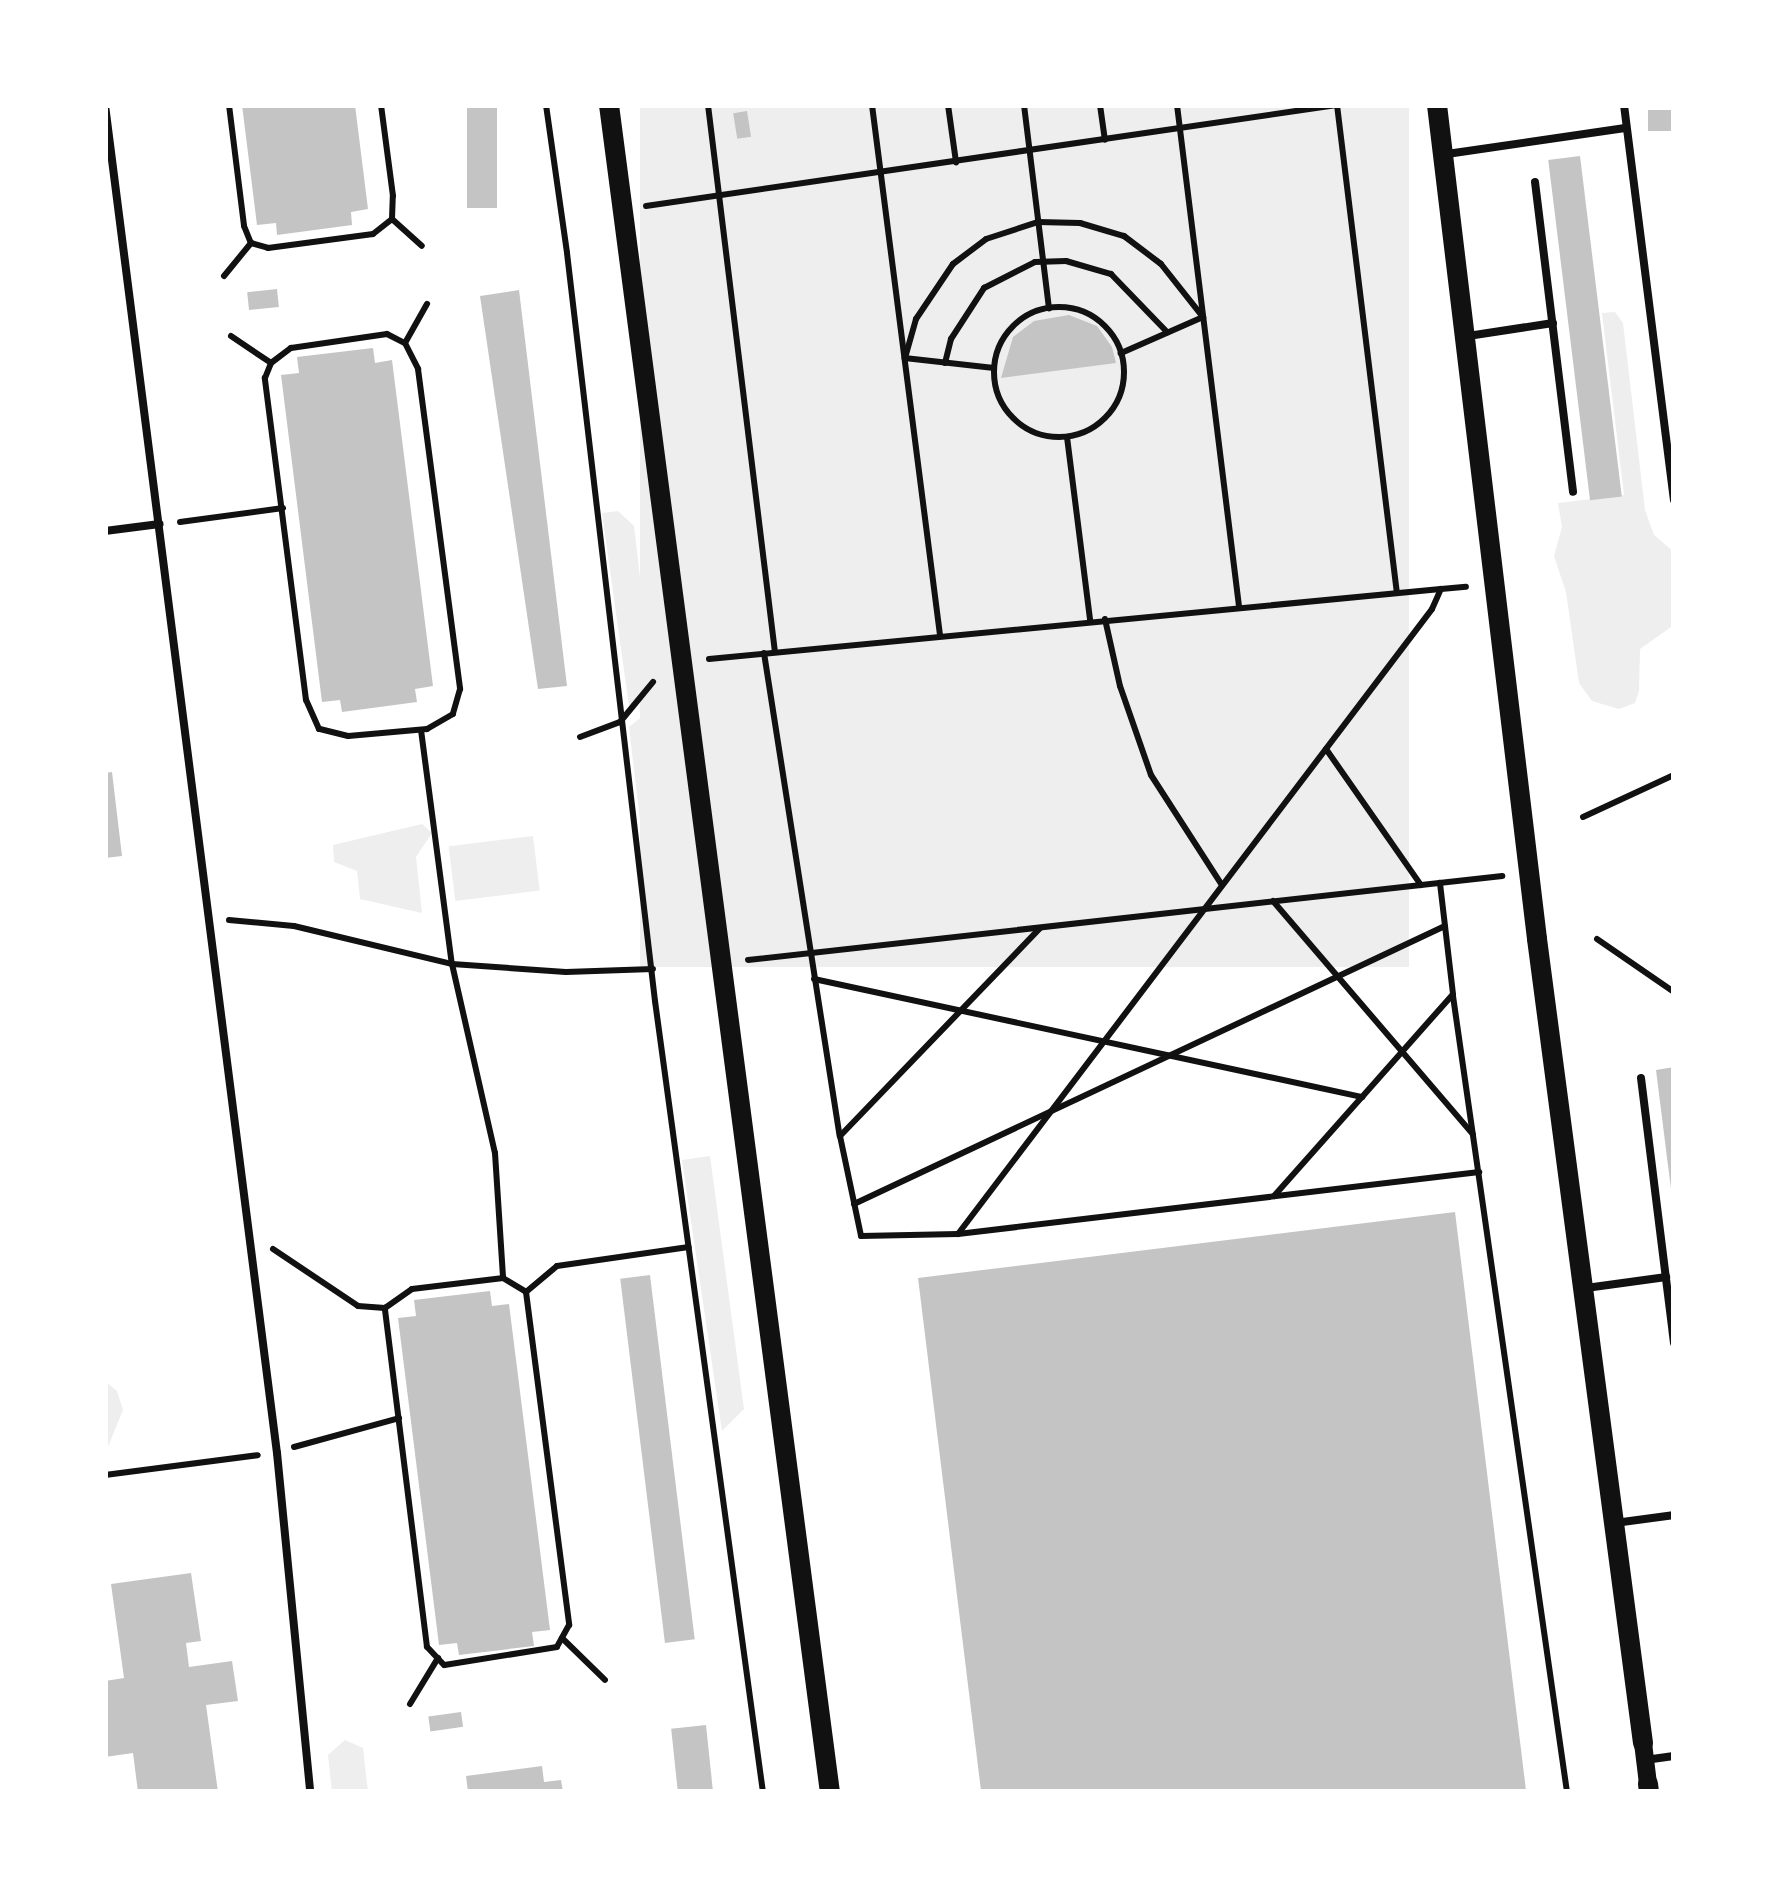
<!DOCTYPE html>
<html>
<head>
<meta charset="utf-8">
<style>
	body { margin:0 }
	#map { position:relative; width:1779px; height:1897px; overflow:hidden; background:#fff; font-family:"PT Sans Narrow",sans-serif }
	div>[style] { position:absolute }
	.green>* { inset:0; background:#eee; transform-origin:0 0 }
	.building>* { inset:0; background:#c4c4c4; transform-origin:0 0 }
	.path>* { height:6px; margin:-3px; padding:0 3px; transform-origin:3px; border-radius:3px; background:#111 }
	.path>.ring { margin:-3px; padding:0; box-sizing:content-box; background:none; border:6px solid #111; border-radius:50% }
	.service>* { height:8px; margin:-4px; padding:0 4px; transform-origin:4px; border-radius:4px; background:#111 }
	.tertiary>* { height:18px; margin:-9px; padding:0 9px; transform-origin:9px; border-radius:9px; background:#111 }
	.secondary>* { height:20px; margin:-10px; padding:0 10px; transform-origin:10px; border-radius:10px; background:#111 }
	span { translate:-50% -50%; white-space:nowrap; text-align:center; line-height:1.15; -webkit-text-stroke:10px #fff; paint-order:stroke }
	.frame { position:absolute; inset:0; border:108px solid #fff; pointer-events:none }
</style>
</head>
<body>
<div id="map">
	<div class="green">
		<div style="left:640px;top:105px;width:769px;height:862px"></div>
		<div style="clip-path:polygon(1615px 312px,1623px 323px,1645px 510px,1654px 535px,1674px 552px,1674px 625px,1640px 649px,1639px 691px,1635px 703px,1619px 709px,1592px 701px,1579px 683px,1566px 592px,1554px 556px,1562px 527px,1558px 503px,1624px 495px,1602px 313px)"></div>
		<div style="clip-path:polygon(618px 511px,634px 526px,653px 689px,629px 706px,602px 513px)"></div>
		<div style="clip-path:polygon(655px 706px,667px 883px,650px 905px,629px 727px)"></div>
		<div style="clip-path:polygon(422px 824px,432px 833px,416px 857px,422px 913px,360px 899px,357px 871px,334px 862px,333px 845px)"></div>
		<div style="left:533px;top:836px;width:55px;height:85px;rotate:83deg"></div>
		<div style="clip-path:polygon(710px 1156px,744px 1409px,722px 1431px,682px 1160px)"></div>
		<div style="clip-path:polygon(105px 1381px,117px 1391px,123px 1410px,105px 1454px)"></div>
		<div style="clip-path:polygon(345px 1740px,363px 1748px,368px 1792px,332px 1792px,328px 1755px)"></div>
	</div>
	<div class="building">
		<div style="clip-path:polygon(242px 105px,355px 105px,368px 209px,351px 212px,352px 225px,277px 235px,276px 223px,257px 225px)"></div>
		<div style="left:467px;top:105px;width:30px;height:103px"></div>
		<div style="left:1674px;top:110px;width:21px;height:26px;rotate:90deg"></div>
		<div style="left:747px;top:111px;width:26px;height:14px;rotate:81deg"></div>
		<div style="left:1580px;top:156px;width:343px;height:32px;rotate:83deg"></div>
		<div style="left:277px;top:289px;width:18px;height:30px;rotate:84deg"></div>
		<div style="clip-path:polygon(519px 290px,567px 686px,538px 689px,480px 296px)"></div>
		<div style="clip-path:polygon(1069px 315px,1097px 326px,1112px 347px,1116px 363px,1001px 378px,1013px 337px,1034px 321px)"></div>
		<div style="clip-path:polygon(373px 348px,375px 363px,392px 360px,433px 686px,415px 689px,417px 702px,342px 712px,340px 700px,322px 702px,281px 375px,299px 373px,297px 357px)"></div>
		<div style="clip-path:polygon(112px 772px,122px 856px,105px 858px,105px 773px)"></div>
		<div style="clip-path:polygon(1674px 1067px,1674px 1197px,1672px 1197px,1656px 1070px)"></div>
		<div style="left:1455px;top:1212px;width:584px;height:541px;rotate:83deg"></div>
		<div style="left:650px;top:1275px;width:367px;height:30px;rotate:83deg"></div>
		<div style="clip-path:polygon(490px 1291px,492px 1306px,509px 1304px,550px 1630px,532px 1632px,534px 1646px,459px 1655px,457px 1643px,439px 1645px,398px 1318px,416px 1316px,414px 1300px)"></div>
		<div style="clip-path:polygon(191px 1573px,201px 1641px,186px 1643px,189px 1667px,232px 1661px,238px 1701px,206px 1705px,218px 1792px,138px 1792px,133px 1753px,105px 1757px,105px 1681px,124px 1678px,111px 1584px)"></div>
		<div style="left:461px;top:1712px;width:15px;height:33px;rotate:82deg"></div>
		<div style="left:706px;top:1725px;width:67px;height:35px;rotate:84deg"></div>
		<div style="clip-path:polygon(542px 1766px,544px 1782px,561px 1780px,563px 1792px,468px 1792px,466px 1776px)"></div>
	</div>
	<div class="path">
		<div style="left:229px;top:105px;width:122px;rotate:82.9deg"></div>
		<div style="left:244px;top:226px;width:18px;rotate:68deg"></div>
		<div style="left:251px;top:243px;width:18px;rotate:16deg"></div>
		<div style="left:268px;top:248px;width:106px;rotate:-7.6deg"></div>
		<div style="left:373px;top:234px;width:24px;rotate:-38deg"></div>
		<div style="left:392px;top:219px;width:23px;rotate:-88deg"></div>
		<div style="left:393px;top:196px;width:92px;rotate:-97.5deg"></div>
		<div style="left:546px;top:105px;width:149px;rotate:81.9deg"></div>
		<div style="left:567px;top:253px;width:753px;rotate:83.29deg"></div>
		<div style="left:655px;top:1001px;width:798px;rotate:82.23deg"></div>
		<div style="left:708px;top:105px;width:551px;rotate:83.02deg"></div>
		<div style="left:872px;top:105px;width:534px;rotate:82.69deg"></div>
		<div style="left:948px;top:105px;width:58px;rotate:82deg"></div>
		<div style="left:1024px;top:105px;width:205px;rotate:83deg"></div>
		<div style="left:1100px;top:105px;width:35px;rotate:82deg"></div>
		<div style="left:1177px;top:105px;width:505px;rotate:82.95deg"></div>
		<div style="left:1337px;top:105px;width:491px;rotate:83deg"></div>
		<div style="left:646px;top:206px;width:698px;rotate:-8.32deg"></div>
		<div style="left:392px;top:219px;width:40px;rotate:42deg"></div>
		<div style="left:224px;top:276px;width:43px;rotate:-50.7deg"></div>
		<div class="ring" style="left:994px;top:307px;width:124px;height:124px"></div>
		<div style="left:387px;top:334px;width:20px;rotate:27deg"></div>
		<div style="left:405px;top:343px;width:29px;rotate:63deg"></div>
		<div style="left:418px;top:369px;width:323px;rotate:82.5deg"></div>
		<div style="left:460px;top:689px;width:26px;rotate:106deg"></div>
		<div style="left:453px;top:714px;width:30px;rotate:150deg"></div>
		<div style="left:427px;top:729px;width:79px;rotate:174.9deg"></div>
		<div style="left:348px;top:736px;width:30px;rotate:-166deg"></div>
		<div style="left:319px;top:729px;width:32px;rotate:-114deg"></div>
		<div style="left:306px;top:700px;width:325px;rotate:-97.3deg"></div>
		<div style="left:265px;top:378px;width:16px;rotate:-68deg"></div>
		<div style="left:271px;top:363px;width:25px;rotate:-37deg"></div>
		<div style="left:291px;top:348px;width:97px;rotate:-8.3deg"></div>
		<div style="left:231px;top:336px;width:48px;rotate:34deg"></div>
		<div style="left:405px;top:343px;width:45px;rotate:-60.6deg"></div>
		<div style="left:945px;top:363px;width:25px;rotate:-76deg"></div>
		<div style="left:951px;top:339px;width:61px;rotate:-57.1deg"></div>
		<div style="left:984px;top:288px;width:57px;rotate:-27deg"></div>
		<div style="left:1035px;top:262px;width:31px;rotate:-2deg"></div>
		<div style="left:1066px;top:261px;width:47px;rotate:16.1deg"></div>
		<div style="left:1111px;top:274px;width:81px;rotate:46deg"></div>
		<div style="left:994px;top:368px;width:90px;rotate:-173.6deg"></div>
		<div style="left:905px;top:358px;width:41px;rotate:-74.2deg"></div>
		<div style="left:916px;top:319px;width:66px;rotate:-56.1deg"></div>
		<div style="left:953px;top:264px;width:41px;rotate:-37.1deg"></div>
		<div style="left:986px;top:239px;width:55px;rotate:-18.1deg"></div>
		<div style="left:1038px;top:222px;width:42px;rotate:1.4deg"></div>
		<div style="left:1080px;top:223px;width:46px;rotate:16.5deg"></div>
		<div style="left:1124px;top:236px;width:46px;rotate:37.1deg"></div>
		<div style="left:1161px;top:264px;width:68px;rotate:51.6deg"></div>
		<div style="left:1203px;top:317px;width:90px;rotate:156.3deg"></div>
		<div style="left:1067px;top:437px;width:184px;rotate:82.8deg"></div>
		<div style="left:180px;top:522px;width:104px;rotate:-7.7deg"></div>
		<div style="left:1105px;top:619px;width:69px;rotate:77.4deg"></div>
		<div style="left:1120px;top:686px;width:94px;rotate:70.8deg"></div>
		<div style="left:1151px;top:775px;width:131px;rotate:57.2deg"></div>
		<div style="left:764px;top:653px;width:489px;rotate:81.1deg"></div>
		<div style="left:840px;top:1136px;width:102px;rotate:78.1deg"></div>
		<div style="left:861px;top:1236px;width:97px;rotate:-1.2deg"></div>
		<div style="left:958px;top:1234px;width:525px;rotate:-6.79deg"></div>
		<div style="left:709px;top:659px;width:735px;rotate:-5.46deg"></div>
		<div style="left:421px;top:730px;width:236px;rotate:82.5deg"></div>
		<div style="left:452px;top:964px;width:194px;rotate:77.2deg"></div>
		<div style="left:495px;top:1153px;width:125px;rotate:86.3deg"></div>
		<div style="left:580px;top:737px;width:43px;rotate:-20.6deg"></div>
		<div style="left:620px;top:722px;width:52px;rotate:-50.5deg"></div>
		<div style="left:1326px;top:749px;width:166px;rotate:55.1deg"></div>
		<div style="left:1583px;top:817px;width:100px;rotate:-24.8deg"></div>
		<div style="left:1273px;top:901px;width:307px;rotate:49.4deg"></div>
		<div style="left:229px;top:920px;width:65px;rotate:5.3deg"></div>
		<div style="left:294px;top:926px;width:163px;rotate:13.5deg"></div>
		<div style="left:452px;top:964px;width:114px;rotate:4deg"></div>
		<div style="left:566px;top:972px;width:87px;rotate:-2deg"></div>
		<div style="left:1597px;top:939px;width:93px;rotate:34.5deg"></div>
		<div style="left:748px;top:960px;width:759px;rotate:-6.36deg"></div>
		<div style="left:814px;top:979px;width:561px;rotate:12.15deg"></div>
		<div style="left:1362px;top:1097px;width:137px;rotate:-48.5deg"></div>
		<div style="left:1453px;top:994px;width:112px;rotate:-96.7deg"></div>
		<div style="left:1453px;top:996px;width:804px;rotate:81.85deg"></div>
		<div style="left:841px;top:1135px;width:287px;rotate:-46.1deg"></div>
		<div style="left:1274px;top:1196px;width:131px;rotate:-48.4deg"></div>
		<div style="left:854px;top:1204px;width:653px;rotate:-25.19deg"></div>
		<div style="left:958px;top:1234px;width:784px;rotate:-52.82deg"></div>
		<div style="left:1432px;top:609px;width:22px;rotate:-66deg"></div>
		<div style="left:1441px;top:589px;width:25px;rotate:-5deg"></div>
		<div style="left:273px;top:1249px;width:102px;rotate:33.8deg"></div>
		<div style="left:358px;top:1306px;width:27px;rotate:4deg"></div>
		<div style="left:503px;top:1278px;width:27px;rotate:31deg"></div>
		<div style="left:526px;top:1292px;width:336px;rotate:82.6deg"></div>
		<div style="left:569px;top:1625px;width:25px;rotate:119deg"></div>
		<div style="left:557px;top:1647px;width:114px;rotate:170.9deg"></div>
		<div style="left:444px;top:1665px;width:25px;rotate:-133deg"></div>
		<div style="left:427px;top:1647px;width:342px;rotate:-97.1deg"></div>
		<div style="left:385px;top:1308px;width:33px;rotate:-35deg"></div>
		<div style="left:412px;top:1289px;width:92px;rotate:-6.9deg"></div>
		<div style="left:526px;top:1292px;width:40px;rotate:-40deg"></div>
		<div style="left:557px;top:1266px;width:133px;rotate:-8.2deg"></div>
		<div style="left:294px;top:1447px;width:109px;rotate:-15.4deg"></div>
		<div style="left:105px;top:1475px;width:154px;rotate:-7.4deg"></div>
		<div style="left:562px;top:1638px;width:60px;rotate:44.3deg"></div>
		<div style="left:410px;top:1704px;width:54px;rotate:-58.7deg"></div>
	</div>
	<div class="service">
		<div style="left:105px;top:105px;width:1359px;rotate:82.73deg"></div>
		<div style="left:277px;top:1453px;width:341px;rotate:84.4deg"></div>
		<div style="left:1624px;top:105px;width:398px;rotate:82.8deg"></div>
		<div style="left:1447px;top:154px;width:180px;rotate:-8.3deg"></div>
		<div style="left:1535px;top:182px;width:312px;rotate:83deg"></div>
		<div style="left:1468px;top:336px;width:86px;rotate:-8.7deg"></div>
		<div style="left:105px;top:531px;width:55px;rotate:-7.3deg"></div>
		<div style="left:1641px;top:1078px;width:267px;rotate:82.9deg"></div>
		<div style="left:1586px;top:1288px;width:81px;rotate:-7.8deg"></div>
		<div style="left:1615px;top:1523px;width:60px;rotate:-7.7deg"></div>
		<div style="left:1645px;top:1760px;width:29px;rotate:-8deg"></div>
	</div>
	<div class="tertiary">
		<div style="left:1643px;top:1743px;width:41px;rotate:83deg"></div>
	</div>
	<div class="secondary">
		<div style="left:609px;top:105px;width:1701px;rotate:82.54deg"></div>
		<div style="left:1437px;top:105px;width:840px;rotate:83.16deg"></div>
		<div style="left:1537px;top:939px;width:811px;rotate:82.49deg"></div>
		<div style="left:1648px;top:1784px;width:8px;rotate:83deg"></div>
	</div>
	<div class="frame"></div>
</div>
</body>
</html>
